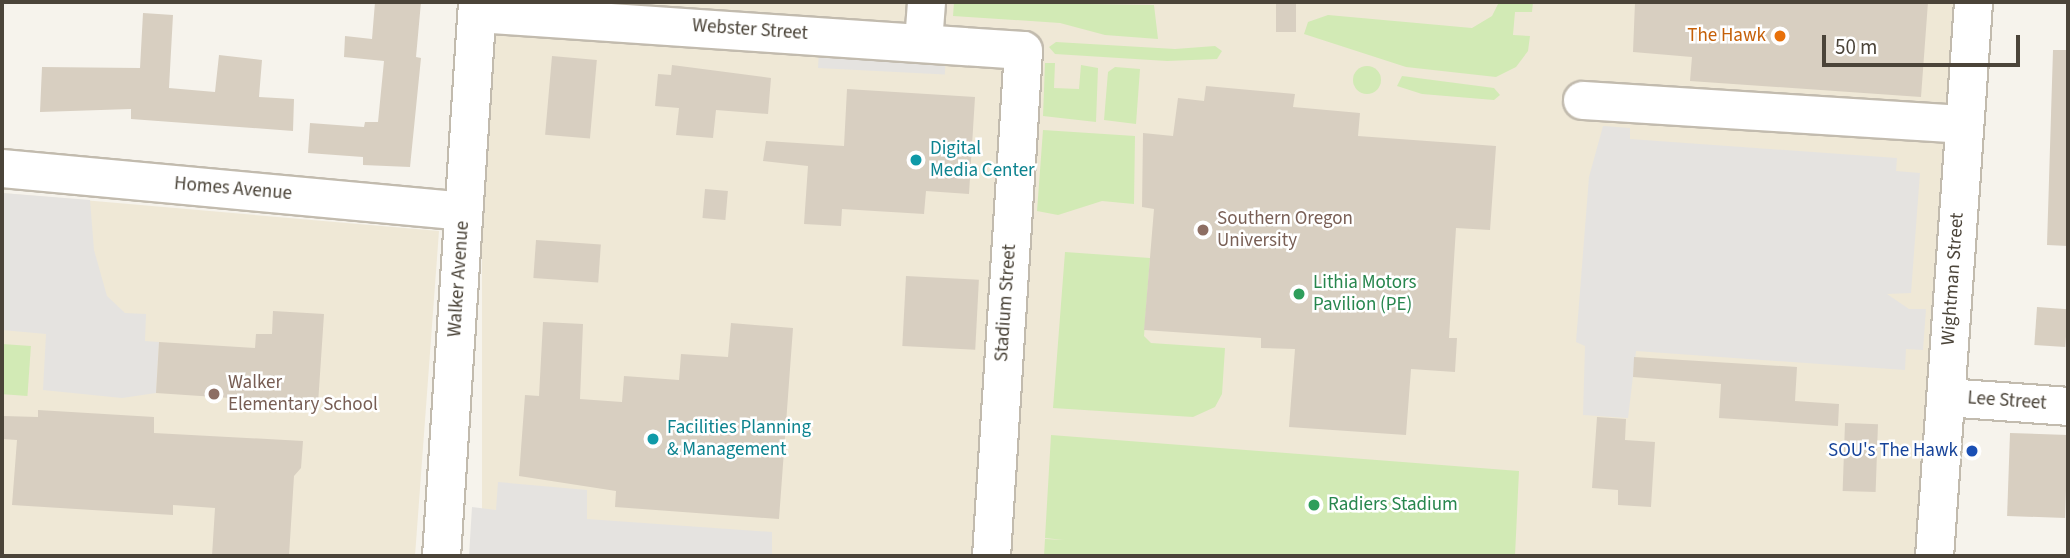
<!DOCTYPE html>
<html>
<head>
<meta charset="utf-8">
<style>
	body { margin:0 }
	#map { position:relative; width:2070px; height:558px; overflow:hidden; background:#f6f3ec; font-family:"Source Sans 3",sans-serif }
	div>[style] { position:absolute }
	.education>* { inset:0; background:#efe8d6; transform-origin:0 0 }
	.green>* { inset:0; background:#d2eab5; transform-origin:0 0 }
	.round { border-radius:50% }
	.parking>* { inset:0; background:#e5e3e0; transform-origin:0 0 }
	.building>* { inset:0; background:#d8cfc1; transform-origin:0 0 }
	.roads { filter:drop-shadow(2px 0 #c2bbae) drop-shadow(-2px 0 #c2bbae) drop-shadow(0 2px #c2bbae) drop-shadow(0 -2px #c2bbae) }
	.minor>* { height:37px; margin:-18.5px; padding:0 18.5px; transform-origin:18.5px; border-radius:18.5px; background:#fff }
	.dots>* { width:19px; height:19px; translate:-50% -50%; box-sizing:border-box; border:4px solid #fff; border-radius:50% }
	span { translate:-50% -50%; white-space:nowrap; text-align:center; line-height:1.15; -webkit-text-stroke:5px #fff; paint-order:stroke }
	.street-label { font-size:19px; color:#4b4439 }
	.food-label { font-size:19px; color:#c56008 }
	.right { translate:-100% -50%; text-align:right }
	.culture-label { font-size:19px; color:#0d838f }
	.left { translate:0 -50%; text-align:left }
	.education-label { font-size:19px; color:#785e54 }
	.leisure-label { font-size:19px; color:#27864d }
	.transit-label { font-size:19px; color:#164399 }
	.frame { position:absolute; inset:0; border:4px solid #4b4439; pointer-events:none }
	.scale { position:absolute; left:1822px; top:35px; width:198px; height:32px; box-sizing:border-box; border:4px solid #4b4439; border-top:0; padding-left:9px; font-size:21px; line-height:24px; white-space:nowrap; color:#4b4439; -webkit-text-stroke:5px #fff; paint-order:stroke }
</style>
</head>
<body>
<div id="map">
	<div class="education">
		<div style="left:482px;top:2px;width:1473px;height:555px"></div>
		<div style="clip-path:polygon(2px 193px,439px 231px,415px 556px,2px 556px)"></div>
	</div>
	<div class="green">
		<div style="clip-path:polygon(954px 2px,1154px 5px,1158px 39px,1105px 35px,1060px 23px,953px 16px)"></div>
		<div style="clip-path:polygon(1499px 2px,1533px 2px,1532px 12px,1515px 12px,1513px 35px,1530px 36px,1528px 51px,1516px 67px,1496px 77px,1406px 67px,1304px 34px,1308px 22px,1328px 15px,1472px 28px,1492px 16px)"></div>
		<div style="clip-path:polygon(1056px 42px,1175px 49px,1215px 46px,1222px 51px,1217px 59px,1167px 61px,1055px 54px,1049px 47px)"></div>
		<div style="clip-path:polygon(1045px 63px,1055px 63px,1054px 88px,1079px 89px,1081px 65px,1098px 68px,1096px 122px,1043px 116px)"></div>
		<div class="round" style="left:1353px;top:66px;width:28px;height:28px"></div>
		<div style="clip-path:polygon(1115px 67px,1140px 69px,1136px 124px,1104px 120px,1108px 72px)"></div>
		<div style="clip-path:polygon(1402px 76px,1494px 88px,1500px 95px,1494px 100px,1422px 94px,1397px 86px)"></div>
		<div style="clip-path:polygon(1043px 130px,1135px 136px,1134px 204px,1102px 201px,1058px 215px,1037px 211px)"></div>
		<div style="clip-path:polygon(1065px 252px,1150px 258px,1144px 336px,1151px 343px,1225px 348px,1222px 394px,1215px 407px,1193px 417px,1053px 408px)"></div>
		<div style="left:2px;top:344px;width:29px;height:50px;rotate:4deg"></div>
		<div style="clip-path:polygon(1051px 435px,1519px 471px,1515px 556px,1044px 556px,1045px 539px,1064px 540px,1045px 538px)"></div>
	</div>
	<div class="parking">
		<div style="left:819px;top:49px;width:127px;height:19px;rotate:3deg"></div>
		<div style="clip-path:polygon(1603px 126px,1630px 128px,1630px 139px,1897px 158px,1896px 171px,1920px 173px,1911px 293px,1887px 294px,1909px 309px,1926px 309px,1923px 350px,1906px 349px,1905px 370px,1636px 351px,1628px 418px,1583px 415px,1585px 346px,1576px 342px,1589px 177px)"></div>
		<div style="clip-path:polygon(2px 193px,90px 200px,94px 250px,107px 296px,125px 313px,146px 314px,145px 341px,159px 342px,156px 393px,122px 398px,43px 390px,46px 334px,2px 330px)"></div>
		<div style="clip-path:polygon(498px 482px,587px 490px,587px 519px,772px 532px,772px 556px,469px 556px,472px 507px,496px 510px)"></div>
	</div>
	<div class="building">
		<div style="clip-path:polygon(375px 2px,421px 2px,416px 57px,421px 58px,410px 167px,363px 165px,363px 157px,308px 153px,310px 123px,364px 127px,365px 122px,378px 122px,384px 61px,344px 57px,345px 36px,372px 39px)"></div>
		<div style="left:1276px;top:2px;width:20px;height:30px"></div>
		<div style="clip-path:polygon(1635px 2px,1928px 2px,1921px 97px,1690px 81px,1692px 57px,1633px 52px)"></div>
		<div style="clip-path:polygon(143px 13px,173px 15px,169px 88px,215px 92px,219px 55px,262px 60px,259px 97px,294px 99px,293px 131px,131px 119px,131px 109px,40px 112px,42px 67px,140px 68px)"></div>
		<div style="clip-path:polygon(2053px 50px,2068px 50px,2068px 246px,2047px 245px)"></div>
		<div style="left:552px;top:56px;width:45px;height:79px;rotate:5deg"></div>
		<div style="clip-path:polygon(672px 65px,771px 78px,768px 114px,716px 110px,713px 138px,676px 135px,679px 108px,655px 106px,658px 74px,671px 75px)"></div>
		<div style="clip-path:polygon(1206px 86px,1295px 94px,1293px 107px,1360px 113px,1358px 136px,1496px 146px,1490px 230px,1456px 228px,1449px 338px,1457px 338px,1455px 372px,1411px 369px,1406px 435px,1289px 427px,1295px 349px,1261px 348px,1261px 338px,1144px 330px,1154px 209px,1142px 207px,1143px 133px,1173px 136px,1178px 98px,1204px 101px)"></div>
		<div style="clip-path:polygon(847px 89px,975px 97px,969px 194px,926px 191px,924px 214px,842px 209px,841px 226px,804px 224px,808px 166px,763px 161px,766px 141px,844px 146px)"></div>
		<div style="left:705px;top:189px;width:23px;height:29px;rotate:5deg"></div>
		<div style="left:536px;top:240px;width:65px;height:38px;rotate:4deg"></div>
		<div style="left:906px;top:276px;width:73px;height:70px;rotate:3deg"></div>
		<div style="left:2037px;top:307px;width:31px;height:38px;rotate:4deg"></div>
		<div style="clip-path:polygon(273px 311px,324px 314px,318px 404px,156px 393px,159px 342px,255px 348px,256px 334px,272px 334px)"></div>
		<div style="clip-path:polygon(543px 322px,583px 324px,580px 399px,622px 402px,624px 376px,679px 380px,681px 354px,728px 357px,731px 323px,793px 328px,779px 519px,615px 507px,616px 491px,519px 476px,525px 395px,539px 396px)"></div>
		<div style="clip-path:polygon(1634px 357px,1797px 367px,1795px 401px,1839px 404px,1838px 426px,1719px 418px,1721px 384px,1633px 377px)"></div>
		<div style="clip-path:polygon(38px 410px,154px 417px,154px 433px,303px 441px,301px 468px,294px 476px,289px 556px,212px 556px,215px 508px,173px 505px,173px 515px,12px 505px,17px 440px,2px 439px,3px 416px,38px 417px)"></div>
		<div style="clip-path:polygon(1597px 417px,1626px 419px,1625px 440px,1655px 442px,1651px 507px,1618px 505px,1618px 490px,1592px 488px)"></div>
		<div style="left:1845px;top:423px;width:33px;height:68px;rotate:2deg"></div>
		<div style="left:2010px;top:433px;width:58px;height:83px;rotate:2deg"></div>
	</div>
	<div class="roads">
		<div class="minor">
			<div style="left:477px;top:13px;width:547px;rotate:3.88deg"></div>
			<div style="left:1023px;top:50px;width:507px;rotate:93.62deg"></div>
			<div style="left:923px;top:42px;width:40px;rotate:-85.7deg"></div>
			<div style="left:1582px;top:100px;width:382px;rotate:3.6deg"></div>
			<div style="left:2px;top:168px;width:463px;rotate:5.3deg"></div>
			<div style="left:1946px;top:397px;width:122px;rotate:4.2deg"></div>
			<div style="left:441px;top:556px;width:555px;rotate:-86.28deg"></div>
			<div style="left:1934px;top:556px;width:555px;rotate:-85.97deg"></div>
		</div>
	</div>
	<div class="dots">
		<div style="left:1780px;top:36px;background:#e8710a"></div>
		<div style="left:916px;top:160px;background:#0f9aa8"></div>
		<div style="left:1203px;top:230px;background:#8d6e63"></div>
		<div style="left:1299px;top:294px;background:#2e9e5b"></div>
		<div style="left:214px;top:394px;background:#8d6e63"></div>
		<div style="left:653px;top:439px;background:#0f9aa8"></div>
		<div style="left:1972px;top:451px;background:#1a4fb4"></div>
		<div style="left:1314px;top:505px;background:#2e9e5b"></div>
	</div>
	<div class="street-label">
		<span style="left:750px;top:30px;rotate:4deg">Webster Street</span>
		<span style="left:233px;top:189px;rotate:5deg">Homes Avenue</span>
		<span style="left:459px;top:279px;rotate:-86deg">Walker Avenue</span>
		<span style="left:1953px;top:279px;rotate:-86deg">Wightman Street</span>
		<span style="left:1006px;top:303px;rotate:-86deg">Stadium Street</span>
		<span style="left:2007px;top:401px;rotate:4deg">Lee Street</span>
	</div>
	<div class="food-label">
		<span class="right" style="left:1766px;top:36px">The Hawk</span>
	</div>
	<div class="culture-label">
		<span class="left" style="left:930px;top:160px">Digital<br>Media Center</span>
		<span class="left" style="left:667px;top:439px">Facilities Planning<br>&amp; Management</span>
	</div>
	<div class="education-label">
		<span class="left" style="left:1217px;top:230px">Southern Oregon<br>University</span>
		<span class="left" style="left:228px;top:394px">Walker<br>Elementary School</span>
	</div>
	<div class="leisure-label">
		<span class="left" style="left:1313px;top:294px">Lithia Motors<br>Pavilion (PE)</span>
		<span class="left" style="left:1328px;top:505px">Radiers Stadium</span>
	</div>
	<div class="transit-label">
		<span class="right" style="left:1958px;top:451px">SOU's The Hawk</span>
	</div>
	<div class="frame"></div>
	<div class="scale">50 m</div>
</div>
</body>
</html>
